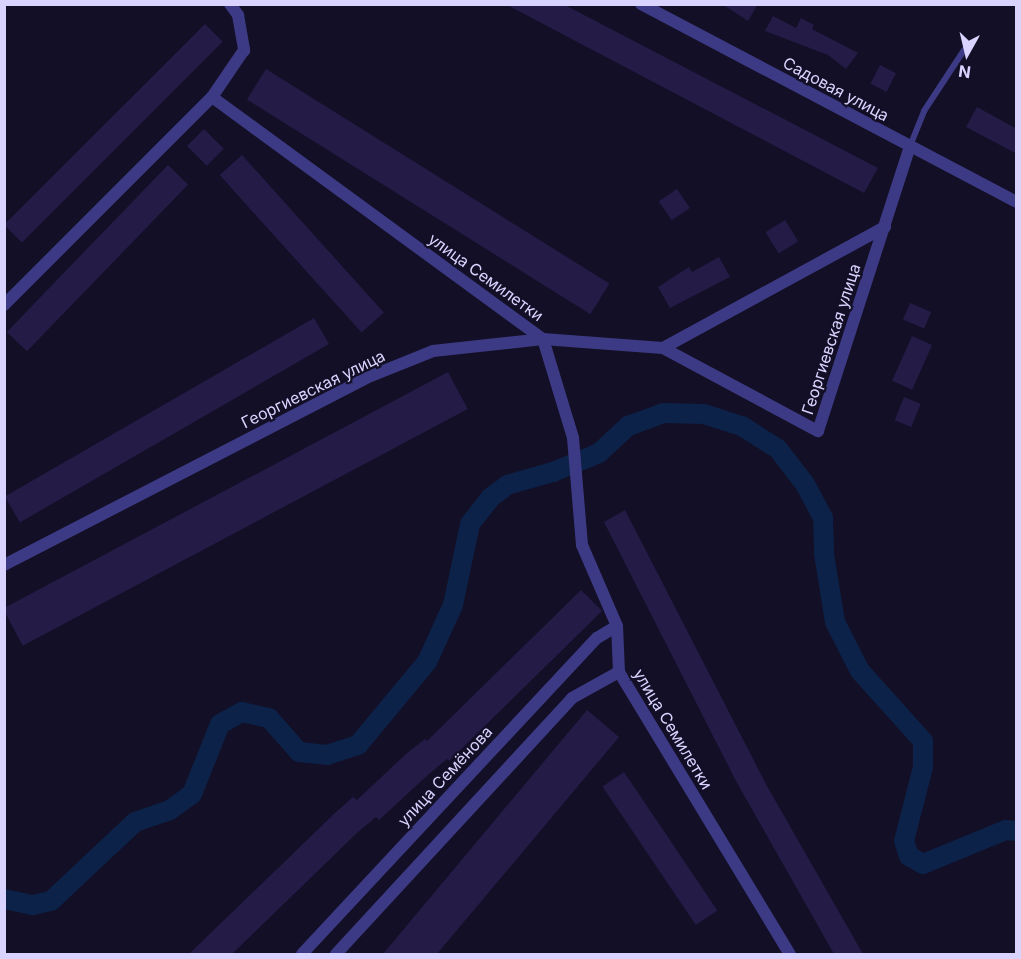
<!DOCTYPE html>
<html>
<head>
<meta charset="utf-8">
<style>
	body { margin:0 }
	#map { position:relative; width:1021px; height:959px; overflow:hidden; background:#130f26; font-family:Inter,sans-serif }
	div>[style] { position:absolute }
	.river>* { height:20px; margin:-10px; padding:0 10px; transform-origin:10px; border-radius:10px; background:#0c2248 }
	.building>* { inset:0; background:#241b47; transform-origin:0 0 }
	.service>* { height:6px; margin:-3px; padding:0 3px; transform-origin:3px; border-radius:3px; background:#3d3a85 }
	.minor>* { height:12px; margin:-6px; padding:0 6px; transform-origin:6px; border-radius:6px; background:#3d3a85 }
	span { translate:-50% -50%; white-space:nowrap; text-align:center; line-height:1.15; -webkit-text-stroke:4.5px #130f26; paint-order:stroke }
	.street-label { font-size:16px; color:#d9d4ff }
	.frame { position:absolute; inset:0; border:6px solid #d9d4ff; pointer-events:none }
	.north { position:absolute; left:937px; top:24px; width:60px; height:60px; -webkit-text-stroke:4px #130f26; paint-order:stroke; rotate:188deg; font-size:16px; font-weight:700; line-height:24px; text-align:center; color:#d9d4ff }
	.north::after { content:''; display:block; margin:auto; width:21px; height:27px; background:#d9d4ff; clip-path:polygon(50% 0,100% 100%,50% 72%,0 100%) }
</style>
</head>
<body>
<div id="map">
	<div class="river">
		<div style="left:4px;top:899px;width:30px;rotate:12deg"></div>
		<div style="left:33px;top:905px;width:18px;rotate:-13deg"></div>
		<div style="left:51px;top:901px;width:115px;rotate:-43.2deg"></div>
		<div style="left:135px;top:822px;width:37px;rotate:-19deg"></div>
		<div style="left:170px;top:810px;width:27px;rotate:-36deg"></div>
		<div style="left:192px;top:794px;width:75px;rotate:-68.2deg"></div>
		<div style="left:220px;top:724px;width:25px;rotate:-29deg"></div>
		<div style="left:242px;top:712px;width:28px;rotate:13deg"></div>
		<div style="left:269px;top:718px;width:45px;rotate:48.6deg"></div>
		<div style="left:299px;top:752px;width:28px;rotate:6deg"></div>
		<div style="left:327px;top:755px;width:33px;rotate:-18deg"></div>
		<div style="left:358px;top:745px;width:108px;rotate:-50.3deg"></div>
		<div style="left:427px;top:662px;width:63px;rotate:-65.5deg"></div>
		<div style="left:453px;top:605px;width:83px;rotate:-78.1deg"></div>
		<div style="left:470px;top:524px;width:33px;rotate:-52deg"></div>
		<div style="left:490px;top:498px;width:21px;rotate:-37deg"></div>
		<div style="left:507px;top:485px;width:48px;rotate:-15.8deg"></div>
		<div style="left:553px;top:472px;width:50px;rotate:-22.4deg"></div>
		<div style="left:599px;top:453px;width:40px;rotate:-43deg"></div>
		<div style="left:628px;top:426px;width:37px;rotate:-20deg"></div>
		<div style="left:663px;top:413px;width:41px;rotate:1.4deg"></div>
		<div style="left:704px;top:414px;width:40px;rotate:18deg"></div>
		<div style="left:742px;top:426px;width:43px;rotate:32.6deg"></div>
		<div style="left:778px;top:449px;width:44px;rotate:52.4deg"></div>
		<div style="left:805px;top:484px;width:38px;rotate:62deg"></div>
		<div style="left:823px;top:518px;width:36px;rotate:88deg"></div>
		<div style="left:824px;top:554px;width:69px;rotate:80.8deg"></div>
		<div style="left:835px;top:622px;width:55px;rotate:63deg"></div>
		<div style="left:860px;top:671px;width:94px;rotate:48deg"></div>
		<div style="left:923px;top:741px;width:26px;rotate:90deg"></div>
		<div style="left:923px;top:767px;width:76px;rotate:104.4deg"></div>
		<div style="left:904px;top:841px;width:16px;rotate:72deg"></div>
		<div style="left:909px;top:856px;width:16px;rotate:30deg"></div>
		<div style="left:923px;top:864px;width:90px;rotate:-22.3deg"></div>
		<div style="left:1006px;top:830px;width:10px;rotate:6deg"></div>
	</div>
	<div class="building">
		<div style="clip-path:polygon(505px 4px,563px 4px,878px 168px,864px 193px)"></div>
		<div style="clip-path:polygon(722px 4px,758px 4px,748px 21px)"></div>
		<div style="clip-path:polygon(773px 16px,796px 28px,801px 18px,814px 25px,812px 29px,858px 53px,846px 69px,828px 55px,765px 31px)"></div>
		<div style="left:205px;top:24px;width:25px;height:284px;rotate:45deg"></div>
		<div style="left:880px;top:65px;width:18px;height:21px;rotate:27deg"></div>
		<div style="left:266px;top:69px;width:405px;height:36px;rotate:32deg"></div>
		<div style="clip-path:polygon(977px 107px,1017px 129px,1017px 154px,966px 127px)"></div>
		<div style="left:204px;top:129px;width:28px;height:24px;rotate:45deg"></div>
		<div style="left:242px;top:155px;width:212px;height:30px;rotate:48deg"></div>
		<div style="left:168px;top:165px;width:28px;height:232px;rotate:44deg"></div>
		<div style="left:677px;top:189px;width:23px;height:22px;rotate:56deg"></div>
		<div style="left:785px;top:220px;width:25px;height:23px;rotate:58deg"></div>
		<div style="clip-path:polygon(719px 257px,730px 277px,670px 308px,658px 287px,689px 267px,692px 272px)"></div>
		<div style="left:910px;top:303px;width:23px;height:18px;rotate:23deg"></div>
		<div style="left:314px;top:318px;width:30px;height:357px;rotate:60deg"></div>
		<div style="left:912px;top:336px;width:22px;height:49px;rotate:24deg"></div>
		<div style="left:448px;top:372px;width:42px;height:504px;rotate:62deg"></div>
		<div style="left:904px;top:397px;width:18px;height:25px;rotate:22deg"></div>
		<div style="clip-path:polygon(625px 510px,767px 786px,863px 954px,834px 954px,736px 781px,604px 522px)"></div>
		<div style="clip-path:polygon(581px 590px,602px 611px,449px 761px,447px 759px,429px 774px,379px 820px,376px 817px,358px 832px,232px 954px,189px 954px,336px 812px,353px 797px,357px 800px,407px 753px,425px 739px,427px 741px)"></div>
		<div style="clip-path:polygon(587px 710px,619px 737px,604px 755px,437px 954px,383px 954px)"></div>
		<div style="left:624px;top:772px;width:167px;height:26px;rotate:56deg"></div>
	</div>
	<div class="service">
		<div style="left:910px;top:146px;width:38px;rotate:-68deg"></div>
		<div style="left:924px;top:111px;width:73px;rotate:-56.7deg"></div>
	</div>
	<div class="minor">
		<div style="left:230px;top:4px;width:14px;rotate:54deg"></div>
		<div style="left:238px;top:15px;width:36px;rotate:80deg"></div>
		<div style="left:244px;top:50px;width:57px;rotate:124.2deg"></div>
		<div style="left:212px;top:97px;width:410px;rotate:36.2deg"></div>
		<div style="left:543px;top:339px;width:103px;rotate:73.1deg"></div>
		<div style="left:573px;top:438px;width:107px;rotate:85.2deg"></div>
		<div style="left:582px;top:545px;width:88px;rotate:66.6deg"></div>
		<div style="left:617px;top:626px;width:46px;rotate:87.5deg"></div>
		<div style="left:619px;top:672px;width:330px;rotate:58.8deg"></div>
		<div style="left:641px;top:4px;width:424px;rotate:27.8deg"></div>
		<div style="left:4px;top:305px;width:294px;rotate:-45deg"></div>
		<div style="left:663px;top:348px;width:176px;rotate:28.2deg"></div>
		<div style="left:818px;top:431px;width:299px;rotate:-72.1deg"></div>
		<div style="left:4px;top:565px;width:407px;rotate:-27.3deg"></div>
		<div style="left:366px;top:378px;width:72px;rotate:-21.9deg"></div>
		<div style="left:433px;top:351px;width:111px;rotate:-6.2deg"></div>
		<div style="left:543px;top:339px;width:120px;rotate:4.3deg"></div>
		<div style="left:663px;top:348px;width:253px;rotate:-28.6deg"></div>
		<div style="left:302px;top:954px;width:432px;rotate:-47deg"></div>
		<div style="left:597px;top:638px;width:23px;rotate:-31deg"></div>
		<div style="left:336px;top:954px;width:348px;rotate:-47.3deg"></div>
		<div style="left:572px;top:698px;width:54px;rotate:-29deg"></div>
	</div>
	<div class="street-label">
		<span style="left:836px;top:89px;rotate:28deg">Садовая улица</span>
		<span style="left:486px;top:277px;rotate:36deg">улица Семилетки</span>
		<span style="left:831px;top:339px;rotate:-72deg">Георгиевская улица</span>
		<span style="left:313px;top:389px;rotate:-26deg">Георгиевская улица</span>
		<span style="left:673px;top:729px;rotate:59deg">улица Семилетки</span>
		<span style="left:445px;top:776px;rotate:-47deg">улица Семёнова</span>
	</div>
	<div class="frame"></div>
	<div class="north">N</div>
</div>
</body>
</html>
